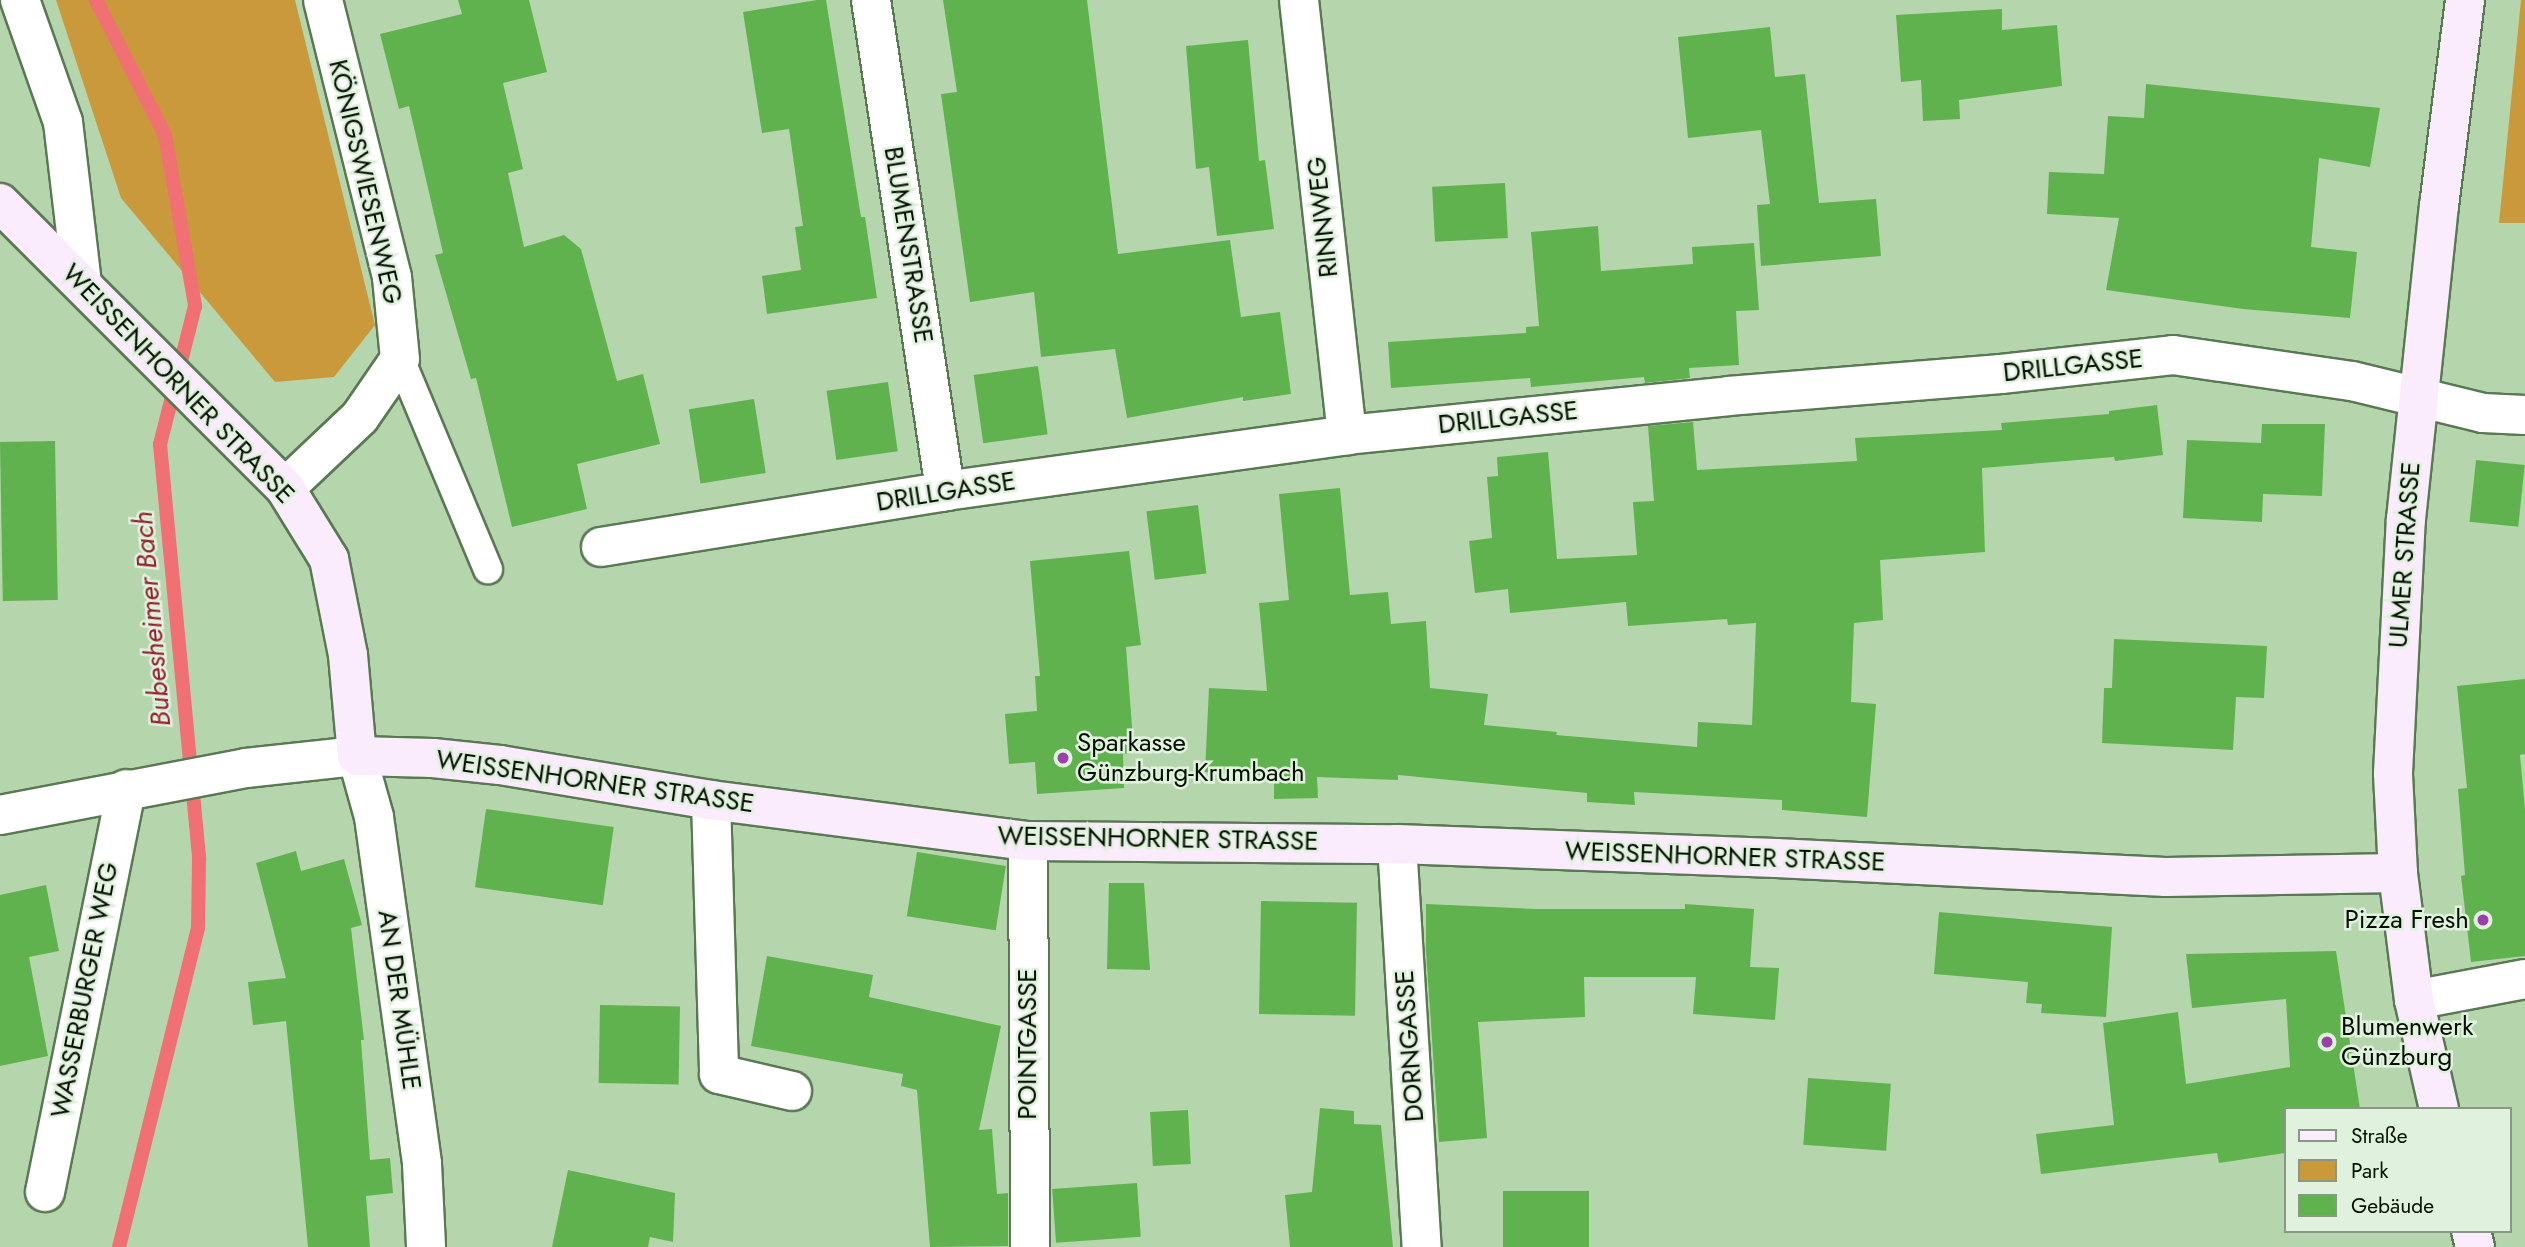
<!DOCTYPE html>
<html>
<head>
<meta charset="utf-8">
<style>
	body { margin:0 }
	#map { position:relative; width:2525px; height:1247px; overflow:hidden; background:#b5d6ad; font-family:Jost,sans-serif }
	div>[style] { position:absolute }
	.green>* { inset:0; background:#ca993c }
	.stream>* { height:14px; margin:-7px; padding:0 7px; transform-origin:7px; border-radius:7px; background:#f07074 }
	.building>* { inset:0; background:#60b24e; transform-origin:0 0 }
	.roads { filter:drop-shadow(2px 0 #597853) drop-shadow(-2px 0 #597853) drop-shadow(0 2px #597853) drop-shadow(0 -2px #597853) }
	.service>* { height:28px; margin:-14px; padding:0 14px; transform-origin:14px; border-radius:14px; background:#fff }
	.minor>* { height:38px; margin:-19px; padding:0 19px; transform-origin:19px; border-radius:19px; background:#fff }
	.secondary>* { height:38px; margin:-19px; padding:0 19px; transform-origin:19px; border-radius:19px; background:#faecfd }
	.dots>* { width:19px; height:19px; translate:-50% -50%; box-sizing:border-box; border:4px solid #e0f1dd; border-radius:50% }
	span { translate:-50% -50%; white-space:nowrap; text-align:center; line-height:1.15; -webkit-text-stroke:5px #e0f1dd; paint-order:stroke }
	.street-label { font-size:26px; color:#050f03 }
	.poi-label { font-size:26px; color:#050f03 }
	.left { translate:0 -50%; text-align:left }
	.right { translate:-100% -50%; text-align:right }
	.water-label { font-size:28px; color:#94202e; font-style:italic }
	.legend { position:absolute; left:2284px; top:1107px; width:228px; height:126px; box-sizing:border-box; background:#e0f1dd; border:2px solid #889786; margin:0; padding:9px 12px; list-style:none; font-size:21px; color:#050f03 }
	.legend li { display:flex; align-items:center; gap:14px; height:35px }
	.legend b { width:35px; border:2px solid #889786 }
</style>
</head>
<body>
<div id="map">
	<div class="green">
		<div style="clip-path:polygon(56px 0,295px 0,375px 325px,334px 377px,275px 382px,121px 198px)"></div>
		<div style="clip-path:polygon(2521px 0,2525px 0,2525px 223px,2499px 223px)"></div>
	</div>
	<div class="stream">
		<div style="left:96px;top:0;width:152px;rotate:62.9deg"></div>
		<div style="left:165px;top:135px;width:174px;rotate:80deg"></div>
		<div style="left:195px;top:306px;width:142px;rotate:104.2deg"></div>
		<div style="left:160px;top:444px;width:417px;rotate:84.6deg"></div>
		<div style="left:199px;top:859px;width:69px;rotate:90.8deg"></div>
		<div style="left:198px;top:928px;width:329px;rotate:103.9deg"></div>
	</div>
	<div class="building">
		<div style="clip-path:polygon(458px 0,529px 0,547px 72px,503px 83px,523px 169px,508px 173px,524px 247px,564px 235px,581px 249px,617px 381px,643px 374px,660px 444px,577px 464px,587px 509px,512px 527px,476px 378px,471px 379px,435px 255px,443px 253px,409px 106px,399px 109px,380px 34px,462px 14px)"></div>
		<div style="clip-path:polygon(817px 0,826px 0,861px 217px,865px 217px,877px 298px,767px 314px,762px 276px,801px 270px,795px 227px,803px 226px,789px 129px,762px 133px,743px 12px)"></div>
		<div style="clip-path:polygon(943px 0,1087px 0,1118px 254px,1230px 240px,1241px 317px,1280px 312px,1291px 394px,1243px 401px,1243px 397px,1127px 418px,1115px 349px,1041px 357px,1034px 292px,970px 302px,941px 94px,957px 92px)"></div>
		<div style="clip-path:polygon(2002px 9px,2002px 30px,2057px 25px,2062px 86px,1959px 100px,1960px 119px,1923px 121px,1921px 80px,1901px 82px,1896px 15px)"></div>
		<div style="clip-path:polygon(1770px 27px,1775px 77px,1805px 74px,1819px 203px,1876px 199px,1881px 256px,1761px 266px,1757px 205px,1770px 204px,1761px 130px,1688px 138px,1678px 37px)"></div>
		<div style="clip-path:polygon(1248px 40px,1259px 161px,1265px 160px,1274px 229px,1217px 236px,1209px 167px,1196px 169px,1186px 46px)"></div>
		<div style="clip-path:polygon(2146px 84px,2380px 108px,2370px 167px,2319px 158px,2311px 247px,2357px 252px,2350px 318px,2243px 309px,2106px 290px,2119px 218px,2047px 214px,2049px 172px,2104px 174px,2108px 116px,2144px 118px)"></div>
		<div style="left:1505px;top:183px;width:55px;height:73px;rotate:87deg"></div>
		<div style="clip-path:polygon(1598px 226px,1601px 271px,1693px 264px,1692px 247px,1754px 243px,1759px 310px,1736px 311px,1739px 365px,1689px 368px,1690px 378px,1645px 383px,1644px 377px,1531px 387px,1530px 378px,1391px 388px,1388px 342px,1526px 333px,1526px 327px,1539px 326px,1531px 232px)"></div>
		<div style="left:1038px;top:366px;width:69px;height:65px;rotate:82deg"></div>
		<div style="left:888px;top:382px;width:70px;height:62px;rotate:82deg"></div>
		<div style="left:754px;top:399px;width:75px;height:66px;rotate:81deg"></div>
		<div style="clip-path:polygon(2157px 405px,2163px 455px,2115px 461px,2114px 457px,1982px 468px,1985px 552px,1880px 560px,1883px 620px,1854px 623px,1851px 702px,1876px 704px,1867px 817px,1782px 810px,1782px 800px,1634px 792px,1635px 805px,1587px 802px,1587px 793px,1398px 775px,1398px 780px,1317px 777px,1318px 798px,1274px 799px,1274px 775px,1205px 772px,1209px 688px,1267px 691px,1259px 603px,1289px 600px,1279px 494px,1340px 488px,1350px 595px,1388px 592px,1391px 624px,1426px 621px,1430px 688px,1488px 694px,1484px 725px,1557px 732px,1556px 735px,1697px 747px,1698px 722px,1752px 725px,1756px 623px,1728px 625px,1727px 619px,1628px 626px,1626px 602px,1510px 613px,1508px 589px,1475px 593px,1469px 541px,1492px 538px,1487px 477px,1498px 476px,1497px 457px,1548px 452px,1557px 559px,1637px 555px,1633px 502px,1654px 501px,1648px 426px,1693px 422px,1697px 470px,1857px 461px,1855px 438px,2002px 430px,2001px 423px,2109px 414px,2109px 411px)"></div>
		<div style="clip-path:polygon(2262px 424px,2325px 424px,2322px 496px,2263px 494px,2262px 522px,2183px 518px,2187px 440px,2261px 443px)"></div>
		<div style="left:55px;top:441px;width:159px;height:55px;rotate:89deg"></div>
		<div style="left:2476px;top:460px;width:49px;height:62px;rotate:6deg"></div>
		<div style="left:1198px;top:505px;width:69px;height:52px;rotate:83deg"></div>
		<div style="clip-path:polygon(1129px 551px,1141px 645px,1126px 647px,1134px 753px,1123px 754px,1124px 788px,1037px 794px,1035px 762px,1009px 764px,1005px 714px,1037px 711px,1035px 676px,1040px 676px,1030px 561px)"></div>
		<div style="clip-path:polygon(2114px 639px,2267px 646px,2264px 698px,2236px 697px,2233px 750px,2102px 743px,2104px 688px,2112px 688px)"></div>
		<div style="clip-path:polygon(2525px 679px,2525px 754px,2520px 755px,2525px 809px,2525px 956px,2471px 962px,2461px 876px,2465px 875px,2458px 789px,2467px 788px,2457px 686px)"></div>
		<div style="left:486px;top:809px;width:129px;height:79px;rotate:8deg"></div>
		<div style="clip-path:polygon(296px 851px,301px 871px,344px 859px,362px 925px,351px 928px,364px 1040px,361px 1040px,370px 1160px,390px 1158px,393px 1193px,366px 1196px,370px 1247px,308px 1247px,286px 1021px,253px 1025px,248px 982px,286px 978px,256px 863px)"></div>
		<div style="left:917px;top:852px;width:90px;height:65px;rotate:9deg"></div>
		<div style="clip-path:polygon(1109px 883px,1144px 883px,1150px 970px,1107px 969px)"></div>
		<div style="clip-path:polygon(46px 885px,59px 951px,29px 957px,48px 1056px,0 1066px,0 895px)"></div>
		<div style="left:1261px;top:901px;width:96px;height:113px;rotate:1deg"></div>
		<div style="clip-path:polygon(1426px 904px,1537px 909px,1685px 909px,1685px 904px,1754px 909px,1750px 967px,1779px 968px,1775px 1020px,1693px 1014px,1696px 977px,1584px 977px,1585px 1017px,1478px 1022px,1487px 1138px,1439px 1142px,1426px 951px)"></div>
		<div style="clip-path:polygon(1939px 912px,2112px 927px,2106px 1017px,2041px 1013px,2042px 1004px,2026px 1003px,2028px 982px,1934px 974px)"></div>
		<div style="clip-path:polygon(2336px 951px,2360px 1109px,2285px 1109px,2285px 1153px,2219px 1163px,2217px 1153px,2041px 1174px,2036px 1134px,2114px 1125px,2103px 1023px,2178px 1012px,2186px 1084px,2290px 1067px,2286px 999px,2192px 1008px,2186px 954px)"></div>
		<div style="clip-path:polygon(767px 956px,873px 975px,869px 997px,1001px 1026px,979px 1130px,992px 1129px,997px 1194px,1008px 1193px,1008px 1246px,930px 1247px,917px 1090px,901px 1086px,903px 1074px,751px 1046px)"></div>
		<div style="left:600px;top:1005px;width:80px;height:78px;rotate:1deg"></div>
		<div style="left:1808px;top:1078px;width:83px;height:67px;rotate:4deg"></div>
		<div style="clip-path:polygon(1320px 1108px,1354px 1111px,1354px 1124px,1381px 1125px,1393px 1247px,1290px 1247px,1285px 1195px,1312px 1192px)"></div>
		<div style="left:1188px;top:1110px;width:54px;height:38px;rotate:87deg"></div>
		<div style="clip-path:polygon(568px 1170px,675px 1193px,673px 1242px,650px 1237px,648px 1247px,552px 1247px)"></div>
		<div style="left:1137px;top:1183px;width:54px;height:85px;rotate:86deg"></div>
		<div style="left:1503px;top:1191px;width:86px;height:56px"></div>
	</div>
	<div class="roads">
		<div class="service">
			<div style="left:400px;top:359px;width:228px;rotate:67.3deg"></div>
		</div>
		<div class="minor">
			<div style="left:20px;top:0;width:129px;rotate:70.6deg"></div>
			<div style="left:63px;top:122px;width:162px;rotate:83.3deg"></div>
			<div style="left:871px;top:0;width:497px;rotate:81.4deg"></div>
			<div style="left:1299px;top:0;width:438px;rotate:83.7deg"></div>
			<div style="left:285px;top:488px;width:103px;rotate:-43.4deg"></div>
			<div style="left:360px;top:417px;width:70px;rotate:-55.4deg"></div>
			<div style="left:400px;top:359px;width:82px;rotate:-95.6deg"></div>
			<div style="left:392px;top:277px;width:285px;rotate:-104deg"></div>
			<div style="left:601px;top:547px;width:349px;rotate:-9.2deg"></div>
			<div style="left:945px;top:491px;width:406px;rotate:-7.9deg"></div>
			<div style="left:1347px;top:435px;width:383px;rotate:-5.8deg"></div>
			<div style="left:1728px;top:396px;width:274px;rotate:-4.6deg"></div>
			<div style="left:2001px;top:374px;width:173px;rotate:-6.3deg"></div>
			<div style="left:2173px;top:355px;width:181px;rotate:8.3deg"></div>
			<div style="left:2352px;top:381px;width:135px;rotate:13.7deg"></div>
			<div style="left:2483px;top:413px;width:42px;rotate:2.7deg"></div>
			<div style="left:711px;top:800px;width:274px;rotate:88.3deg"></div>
			<div style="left:719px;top:1074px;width:75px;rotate:13.1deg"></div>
			<div style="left:0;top:815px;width:250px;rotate:-10.8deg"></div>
			<div style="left:246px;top:768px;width:112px;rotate:-6.2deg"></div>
			<div style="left:357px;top:756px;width:63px;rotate:74.4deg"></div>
			<div style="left:374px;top:817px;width:350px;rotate:82.1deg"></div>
			<div style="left:422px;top:1164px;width:83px;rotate:87.2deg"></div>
			<div style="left:1028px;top:841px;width:406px;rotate:89.7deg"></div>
			<div style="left:1397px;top:844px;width:404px;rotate:86.5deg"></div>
			<div style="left:2414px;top:1000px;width:113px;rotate:-10.7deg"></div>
			<div style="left:45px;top:1192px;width:411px;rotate:-78.6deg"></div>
		</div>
		<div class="secondary">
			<div style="left:0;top:203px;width:403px;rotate:45deg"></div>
			<div style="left:285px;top:488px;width:84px;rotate:58.2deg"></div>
			<div style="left:329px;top:559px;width:98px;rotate:78.8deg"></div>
			<div style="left:348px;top:655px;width:101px;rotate:84.9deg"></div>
			<div style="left:357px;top:756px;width:76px;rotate:1.5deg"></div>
			<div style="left:433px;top:758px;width:67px;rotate:6deg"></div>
			<div style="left:500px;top:765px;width:214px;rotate:9.4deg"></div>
			<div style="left:711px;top:800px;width:320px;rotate:7.4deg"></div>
			<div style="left:1028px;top:841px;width:369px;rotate:0.5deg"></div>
			<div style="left:1397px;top:844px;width:379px;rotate:2.1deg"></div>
			<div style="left:1776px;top:858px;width:390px;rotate:2.8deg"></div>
			<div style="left:2166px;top:877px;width:232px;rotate:-1deg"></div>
			<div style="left:2439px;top:1109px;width:112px;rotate:-102.9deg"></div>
			<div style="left:2414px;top:1000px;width:128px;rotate:-97.2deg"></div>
			<div style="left:2398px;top:873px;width:100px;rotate:-92.9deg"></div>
			<div style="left:2393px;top:773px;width:254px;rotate:-87.1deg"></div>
			<div style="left:2406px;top:519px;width:315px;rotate:-84deg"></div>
			<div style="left:2439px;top:206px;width:208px;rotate:-82.8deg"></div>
			<div style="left:2471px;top:1231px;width:16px;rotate:76deg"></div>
		</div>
	</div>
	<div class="dots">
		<div style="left:1063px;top:758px;background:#9940ac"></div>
		<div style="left:2483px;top:920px;background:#9940ac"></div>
		<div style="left:2327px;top:1042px;background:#9940ac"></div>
	</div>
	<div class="street-label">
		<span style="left:365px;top:182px;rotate:77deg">KÖNIGSWIESENWEG</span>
		<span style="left:1323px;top:217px;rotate:-96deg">RINNWEG</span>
		<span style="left:908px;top:245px;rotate:81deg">BLUMENSTRASSE</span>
		<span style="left:2073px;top:366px;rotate:-6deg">DRILLGASSE</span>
		<span style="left:178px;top:384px;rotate:46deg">WEISSENHORNER STRASSE</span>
		<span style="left:1508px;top:418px;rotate:-6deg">DRILLGASSE</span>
		<span style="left:946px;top:492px;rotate:-9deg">DRILLGASSE</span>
		<span style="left:2405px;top:555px;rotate:-86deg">ULMER STRASSE</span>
		<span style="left:595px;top:782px;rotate:8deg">WEISSENHORNER STRASSE</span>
		<span style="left:1158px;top:839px;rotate:1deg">WEISSENHORNER STRASSE</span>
		<span style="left:1725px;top:857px;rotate:2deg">WEISSENHORNER STRASSE</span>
		<span style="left:85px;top:990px;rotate:-79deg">WASSERBURGER WEG</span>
		<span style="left:399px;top:1000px;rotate:82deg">AN DER MÜHLE</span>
		<span style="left:1028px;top:1044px;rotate:-90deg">POINTGASSE</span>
		<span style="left:1410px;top:1046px;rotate:-94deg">DORNGASSE</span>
	</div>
	<div class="poi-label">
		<span class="left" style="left:1077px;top:758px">Sparkasse<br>Günzburg-Krumbach</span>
		<span class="right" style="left:2469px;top:920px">Pizza Fresh</span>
		<span class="left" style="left:2341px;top:1042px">Blumenwerk<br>Günzburg</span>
	</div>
	<div class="water-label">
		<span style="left:152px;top:619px;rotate:-95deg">Bubesheimer Bach</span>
	</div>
	<ul class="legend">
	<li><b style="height:9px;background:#faecfd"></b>Straße</li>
	<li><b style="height:19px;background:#ca993c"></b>Park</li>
	<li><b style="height:19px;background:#60b24e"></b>Gebäude</li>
	</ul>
</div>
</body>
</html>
